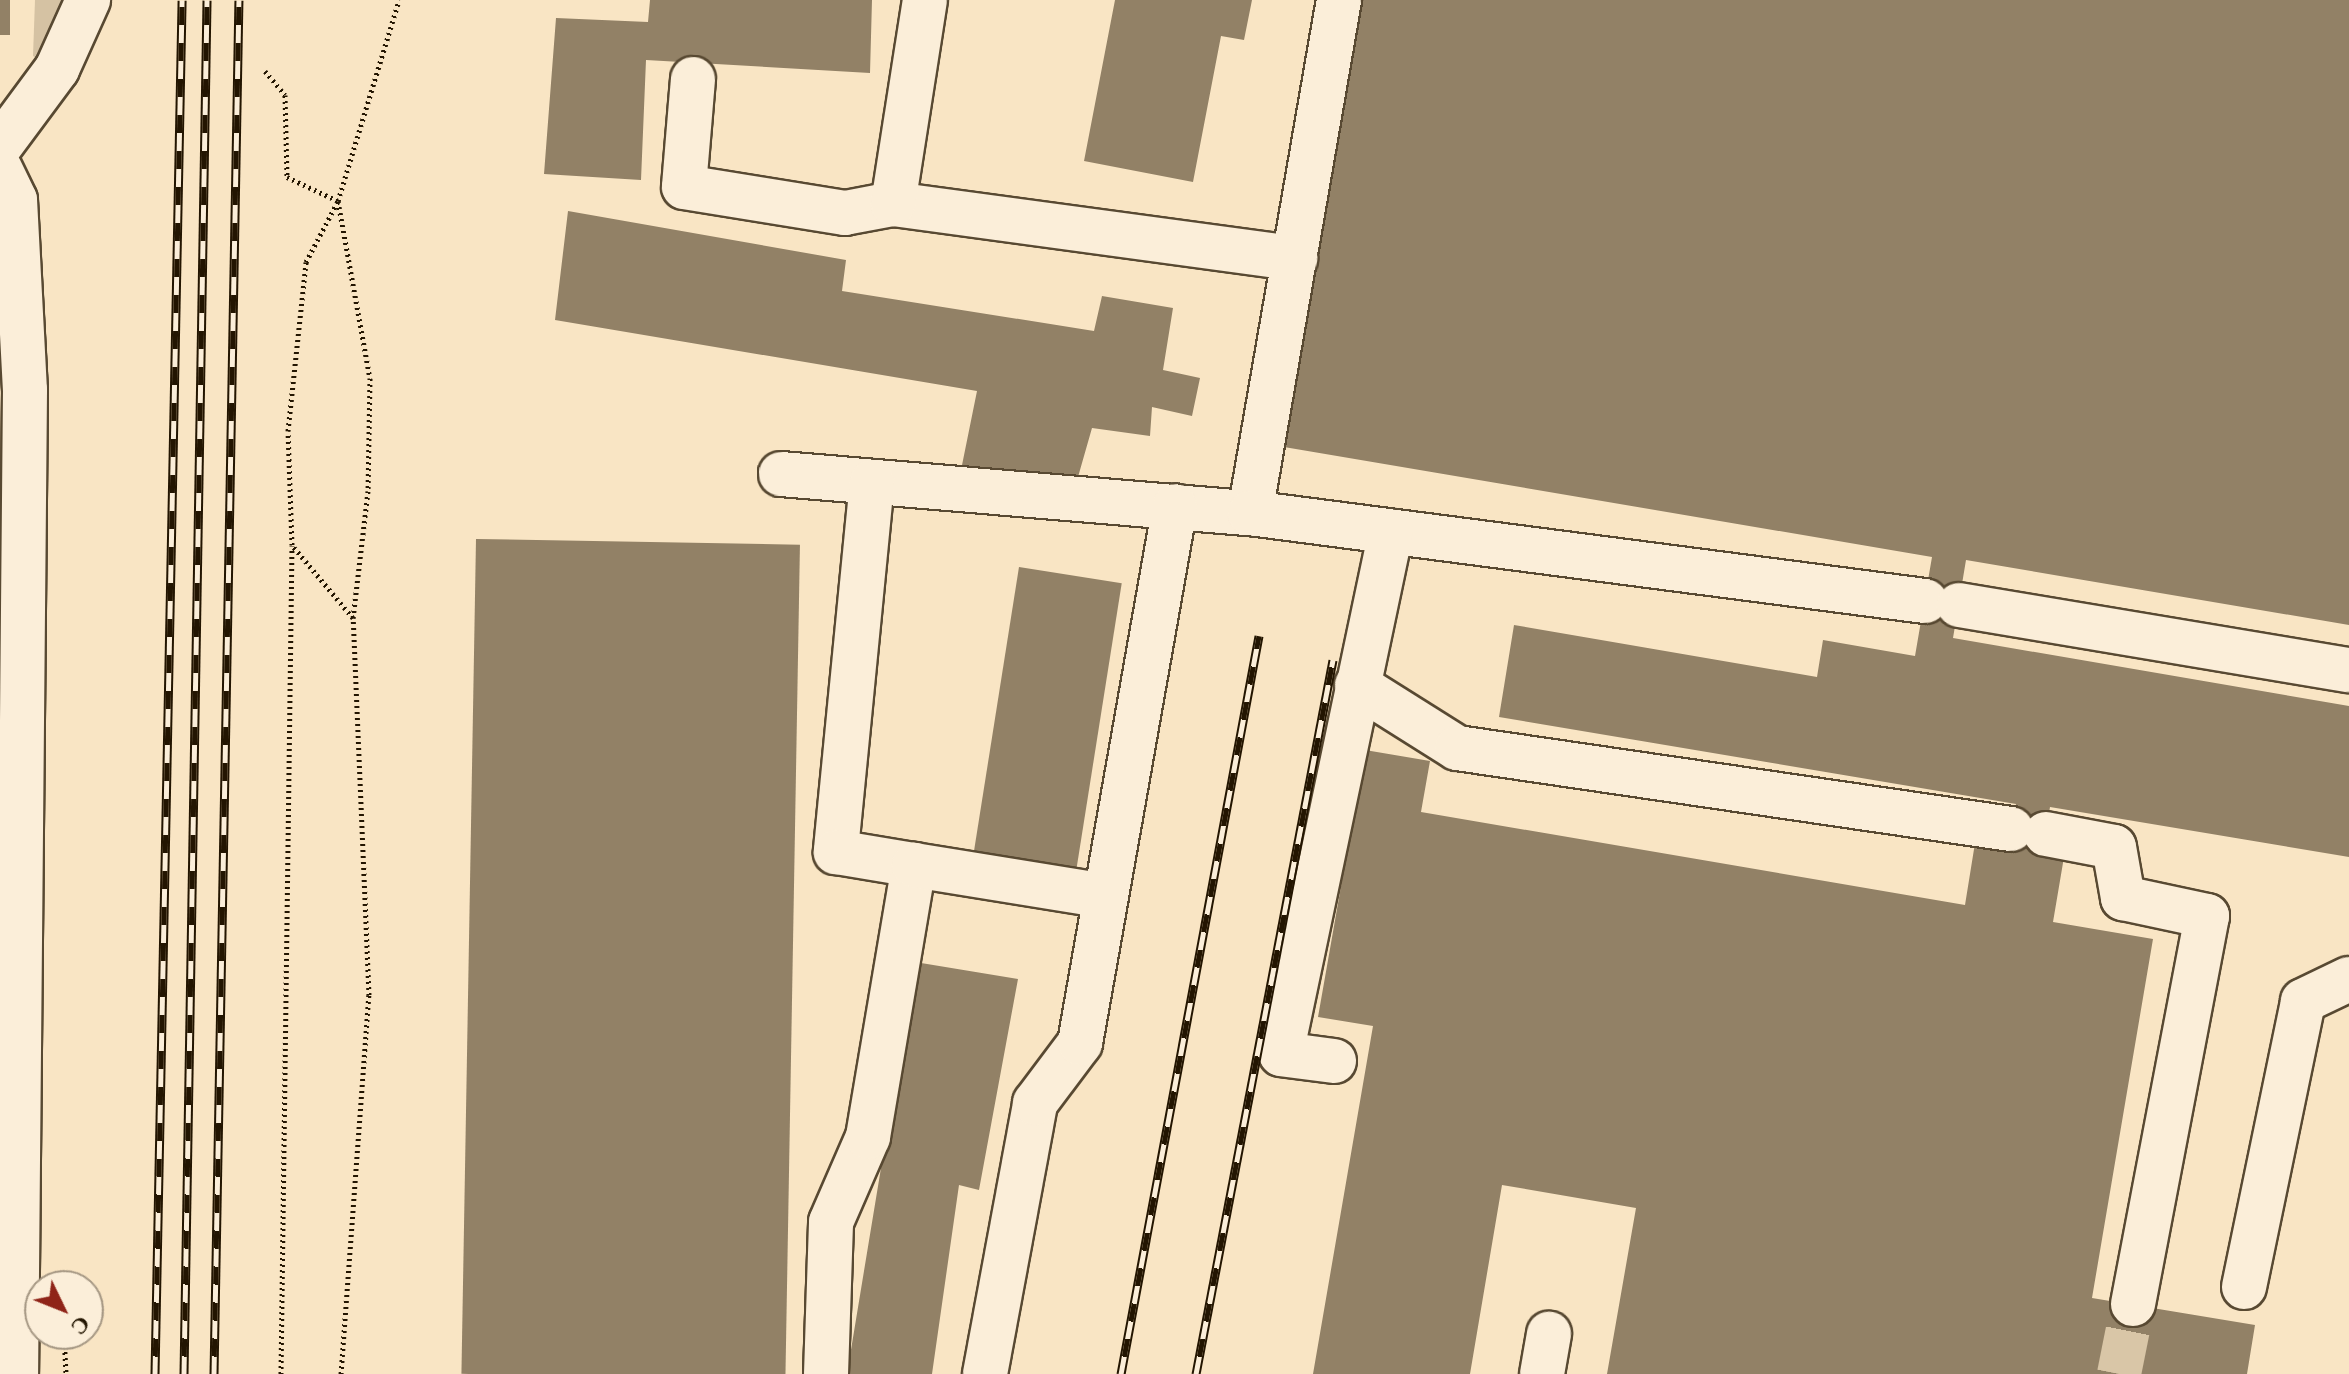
<!DOCTYPE html>
<html>
<head>
<meta charset="utf-8">
<style>
	body { margin:0 }
	#map { position:relative; width:2349px; height:1374px; overflow:hidden; background:#f9e5c4; font-family:"EB Garamond",serif }
	div>[style] { position:absolute }
	.green>* { inset:0; background:#d5c2a3 }
	.building>* { inset:0; background:#928166; transform-origin:0 0 }
	.minor-tunnel>* { height:44px; margin-top:-22px; transform-origin:0; background:repeating-linear-gradient(90deg,#d9c6a7 0 44px,transparent 0 66px) }
	.path>* { height:5px; margin-top:-2.5px; transform-origin:0; background:repeating-linear-gradient(90deg,#231501 0 2px,transparent 0 6px) }
	.roads { filter:drop-shadow(2px 0 #584932) drop-shadow(-2px 0 #584932) drop-shadow(0 2px #584932) drop-shadow(0 -2px #584932) }
	.minor>* { height:44px; margin:-22px; padding:0 22px; transform-origin:22px; border-radius:22px; background:#fbeed9 }
	.rail>* { height:9px; margin-top:-4.5px; transform-origin:0; background:repeating-linear-gradient(90deg,#fbeed9 0 18px,#231501 0 36px); box-sizing:border-box; border-block:2px solid #231501 }
	span { translate:-50% -50%; white-space:nowrap; text-align:center; line-height:1.15; -webkit-text-stroke:6px #fbeed9; paint-order:stroke }
	.north { position:absolute; left:24px; top:1270px; width:80px; height:80px; box-sizing:border-box; background:#fbeed9; border:2px solid #a59783; border-radius:50%; rotate:133deg; font-size:22px; font-weight:700; line-height:32px; text-align:center; color:#231501 }
	.north::after { content:''; display:block; margin:auto; width:28px; height:36px; background:#8f2418; clip-path:polygon(50% 0,100% 100%,50% 72%,0 100%) }
</style>
</head>
<body>
<div id="map">
	<div class="green">
		<div style="clip-path:polygon(35px 0,88px 0,57px 69px,33px 56px)"></div>
	</div>
	<div class="building">
		<div style="left:0;top:0;width:10px;height:35px"></div>
		<div style="clip-path:polygon(650px 0,872px 0,870px 73px,646px 60px,641px 180px,544px 174px,556px 18px,648px 22px)"></div>
		<div style="clip-path:polygon(1115px 0,1252px 0,1244px 40px,1221px 36px,1193px 182px,1084px 161px)"></div>
		<div style="clip-path:polygon(1361px 0,2349px 0,2349px 625px,1966px 560px,1953px 638px,2349px 706px,2349px 857px,2050px 807px,2042px 854px,2064px 857px,2053px 922px,2153px 939px,2092px 1298px,2255px 1325px,2247px 1374px,1607px 1374px,1636px 1208px,1502px 1185px,1470px 1374px,1313px 1374px,1373px 1026px,1318px 1017px,1365px 750px,1430px 761px,1421px 812px,1965px 905px,1975px 843px,2008px 848px,2016px 804px,1499px 717px,1514px 625px,1817px 677px,1823px 640px,1915px 656px,1932px 557px,1284px 447px)"></div>
		<div style="clip-path:polygon(568px 211px,846px 260px,842px 291px,1094px 331px,1102px 296px,1173px 308px,1163px 370px,1200px 378px,1192px 416px,1152px 407px,1150px 436px,1092px 428px,1074px 491px,960px 475px,977px 391px,555px 320px)"></div>
		<div style="left:476px;top:539px;width:324px;height:835px;rotate:1deg"></div>
		<div style="left:1019px;top:567px;width:104px;height:296px;rotate:9deg"></div>
		<div style="clip-path:polygon(915px 962px,1018px 979px,979px 1190px,959px 1185px,932px 1374px,847px 1374px)"></div>
	</div>
	<div class="minor-tunnel">
		<div style="left:2119px;top:1374px;width:71px;rotate:-78.7deg"></div>
	</div>
	<div class="path">
		<div style="left:265px;top:71px;width:31px;rotate:50deg"></div>
		<div style="left:285px;top:95px;width:82px;rotate:88.6deg"></div>
		<div style="left:287px;top:177px;width:56px;rotate:25.2deg"></div>
		<div style="left:338px;top:201px;width:180px;rotate:79.8deg"></div>
		<div style="left:370px;top:378px;width:113px;rotate:91deg"></div>
		<div style="left:368px;top:491px;width:128px;rotate:96.7deg"></div>
		<div style="left:64px;top:1334px;width:40px;rotate:87.1deg"></div>
		<div style="left:281px;top:1374px;width:828px;rotate:-89.24deg"></div>
		<div style="left:341px;top:1374px;width:380px;rotate:-85.8deg"></div>
		<div style="left:369px;top:995px;width:377px;rotate:-92.4deg"></div>
		<div style="left:353px;top:618px;width:95px;rotate:-129.9deg"></div>
		<div style="left:292px;top:545px;width:114px;rotate:-92deg"></div>
		<div style="left:288px;top:431px;width:170px;rotate:-83.9deg"></div>
		<div style="left:306px;top:262px;width:69px;rotate:-62.3deg"></div>
		<div style="left:338px;top:201px;width:210px;rotate:-73.1deg"></div>
	</div>
	<div class="roads">
		<div class="minor">
			<div style="left:693px;top:79px;width:108px;rotate:94.8deg"></div>
			<div style="left:684px;top:187px;width:163px;rotate:9.2deg"></div>
			<div style="left:845px;top:213px;width:49px;rotate:-10.6deg"></div>
			<div style="left:893px;top:204px;width:406px;rotate:7.7deg"></div>
			<div style="left:0;top:146px;width:96px;rotate:-53.5deg"></div>
			<div style="left:57px;top:69px;width:76px;rotate:-65.8deg"></div>
			<div style="left:0;top:169px;width:34px;rotate:64deg"></div>
			<div style="left:15px;top:200px;width:190px;rotate:87deg"></div>
			<div style="left:25px;top:390px;width:984px;rotate:90.52deg"></div>
			<div style="left:893px;top:204px;width:206px;rotate:-81.1deg"></div>
			<div style="left:781px;top:474px;width:471px;rotate:4.8deg"></div>
			<div style="left:1250px;top:513px;width:521px;rotate:-80.16deg"></div>
			<div style="left:872px;top:482px;width:372px;rotate:95.6deg"></div>
			<div style="left:836px;top:852px;width:79px;rotate:9.5deg"></div>
			<div style="left:1250px;top:513px;width:681px;rotate:7.43deg"></div>
			<div style="left:1959px;top:605px;width:395px;rotate:9.5deg"></div>
			<div style="left:1357px;top:685px;width:118px;rotate:32.2deg"></div>
			<div style="left:1457px;top:748px;width:560px;rotate:8.32deg"></div>
			<div style="left:2046px;top:834px;width:69px;rotate:10.8deg"></div>
			<div style="left:2114px;top:847px;width:52px;rotate:80deg"></div>
			<div style="left:2123px;top:898px;width:86px;rotate:12.1deg"></div>
			<div style="left:2207px;top:916px;width:395px;rotate:100.8deg"></div>
			<div style="left:1334px;top:1061px;width:53px;rotate:-172.5deg"></div>
			<div style="left:1281px;top:1054px;width:534px;rotate:-78.12deg"></div>
			<div style="left:2244px;top:1287px;width:292px;rotate:-78.3deg"></div>
			<div style="left:2303px;top:1001px;width:51px;rotate:-25.6deg"></div>
			<div style="left:826px;top:1374px;width:152px;rotate:-88.1deg"></div>
			<div style="left:831px;top:1222px;width:93px;rotate:-66.5deg"></div>
			<div style="left:868px;top:1137px;width:276px;rotate:-80.4deg"></div>
			<div style="left:914px;top:865px;width:194px;rotate:9.2deg"></div>
			<div style="left:985px;top:1374px;width:276px;rotate:-79.5deg"></div>
			<div style="left:1035px;top:1103px;width:75px;rotate:-53.1deg"></div>
			<div style="left:1080px;top:1043px;width:545px;rotate:-79.97deg"></div>
			<div style="left:1542px;top:1374px;width:41px;rotate:-80.1deg"></div>
		</div>
	</div>
	<div class="rail">
		<div style="left:155px;top:1374px;width:1374px;rotate:-88.87deg"></div>
		<div style="left:184px;top:1374px;width:1374px;rotate:-89.04deg"></div>
		<div style="left:214px;top:1374px;width:1374px;rotate:-88.96deg"></div>
		<div style="left:1121px;top:1374px;width:751px;rotate:-79.41deg"></div>
		<div style="left:1196px;top:1374px;width:727px;rotate:-79.14deg"></div>
	</div>
	<div class="north">С</div>
</div>
</body>
</html>
